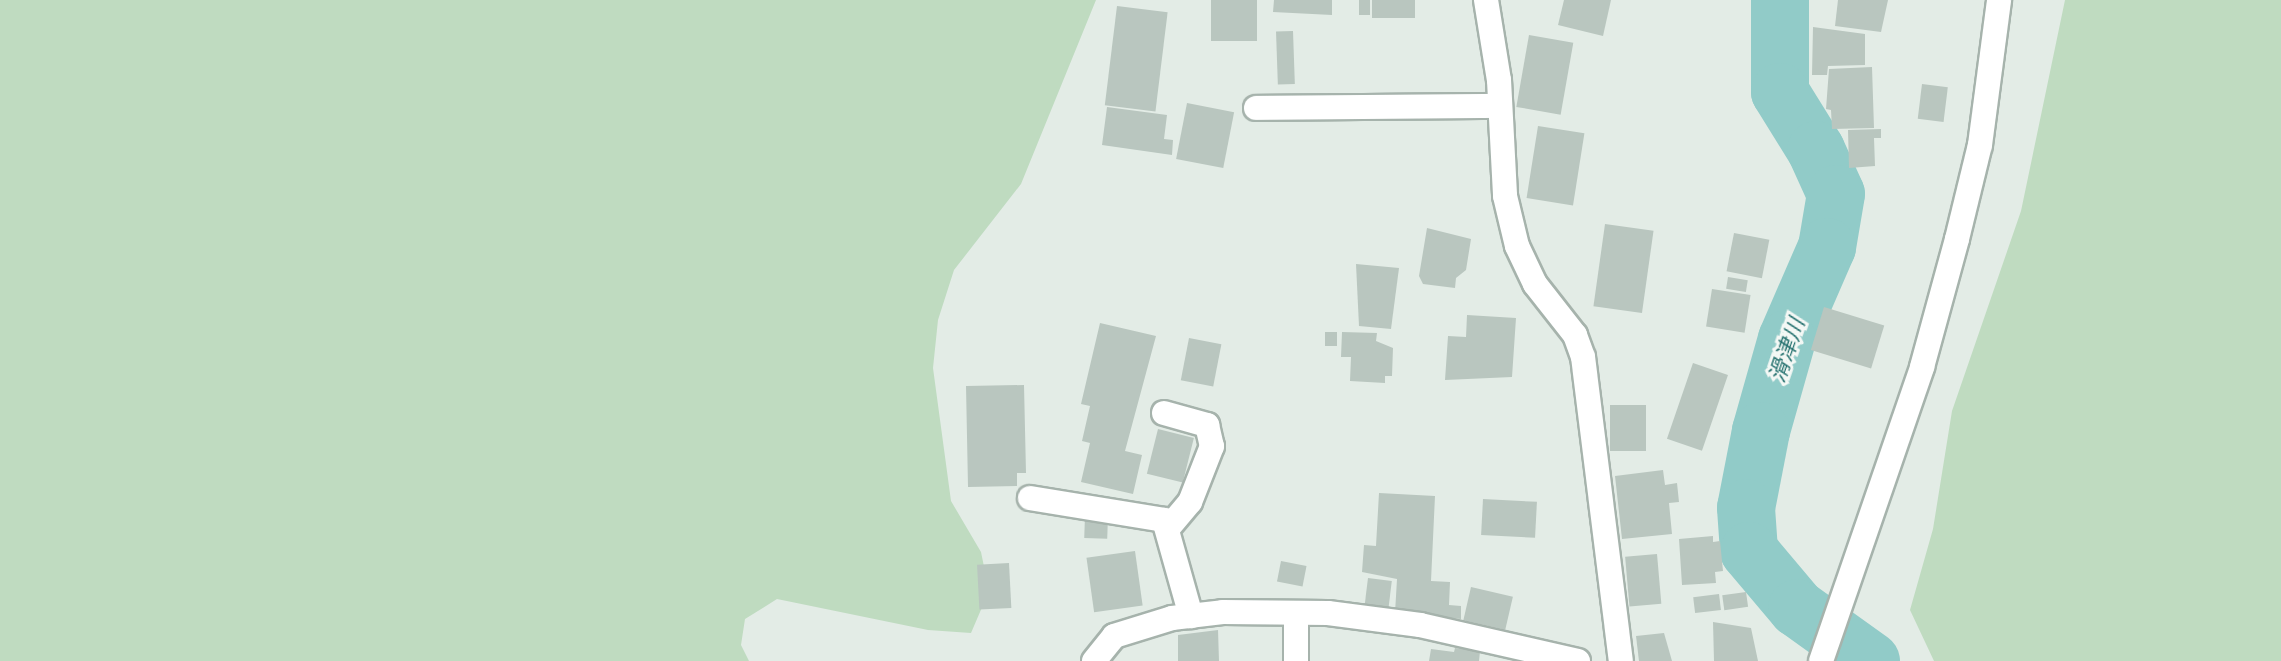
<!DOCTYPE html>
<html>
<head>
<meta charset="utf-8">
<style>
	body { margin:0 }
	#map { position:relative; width:2281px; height:661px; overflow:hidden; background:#e3ece6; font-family:"Noto Sans","Noto Sans JP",sans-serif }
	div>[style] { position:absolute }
	.green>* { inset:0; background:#bfdbc0 }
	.river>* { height:58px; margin:-29px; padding:0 29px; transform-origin:29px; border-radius:29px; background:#91cbc8 }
	.building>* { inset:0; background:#b9c6bf; transform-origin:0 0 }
	.roads { filter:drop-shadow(2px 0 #a6b3ac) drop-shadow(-2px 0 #a6b3ac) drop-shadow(0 2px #a6b3ac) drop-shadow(0 -2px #a6b3ac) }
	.minor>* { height:24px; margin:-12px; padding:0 12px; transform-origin:12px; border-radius:12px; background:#fff }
	.tertiary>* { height:24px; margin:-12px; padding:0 12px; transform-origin:12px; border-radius:12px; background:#fff }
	span { translate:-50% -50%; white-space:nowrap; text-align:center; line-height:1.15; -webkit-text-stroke:6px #f4f8f5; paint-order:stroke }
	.water-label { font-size:22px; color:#25716f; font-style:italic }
</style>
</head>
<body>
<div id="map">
	<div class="green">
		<div style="clip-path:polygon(0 0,1096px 0,1021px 184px,954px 270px,938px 320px,933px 368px,951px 501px,981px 552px,989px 591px,971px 633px,928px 630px,777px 599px,745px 619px,741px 645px,749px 661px,0 661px)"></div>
		<div style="clip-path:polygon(2065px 0,2281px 0,2281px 661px,1934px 661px,1910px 610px,1933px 529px,1952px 411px,2021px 211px)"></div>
	</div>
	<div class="river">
		<div style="left:1780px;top:0;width:92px;rotate:90deg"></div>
		<div style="left:1780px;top:92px;width:68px;rotate:58.2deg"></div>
		<div style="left:1816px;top:150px;width:48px;rotate:65.6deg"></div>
		<div style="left:1836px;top:194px;width:54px;rotate:99.6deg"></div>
		<div style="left:1827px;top:247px;width:100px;rotate:113.5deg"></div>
		<div style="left:1787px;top:339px;width:96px;rotate:105.8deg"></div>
		<div style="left:1761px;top:431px;width:78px;rotate:101deg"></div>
		<div style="left:1746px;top:508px;width:43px;rotate:86deg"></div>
		<div style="left:1749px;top:551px;width:75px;rotate:49.9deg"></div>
		<div style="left:1797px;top:608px;width:91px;rotate:35.6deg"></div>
	</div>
	<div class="building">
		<div style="left:1211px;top:0;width:46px;height:41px"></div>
		<div style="clip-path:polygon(1274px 0,1332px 0,1332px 15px,1273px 12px)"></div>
		<div style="left:1359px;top:0;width:11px;height:15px"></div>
		<div style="left:1372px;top:0;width:43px;height:18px"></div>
		<div style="clip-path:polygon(1564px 0,1611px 0,1603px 36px,1558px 25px)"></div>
		<div style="clip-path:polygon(1838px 0,1888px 0,1881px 32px,1835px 26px)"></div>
		<div style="left:1117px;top:6px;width:51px;height:100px;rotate:7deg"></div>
		<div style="clip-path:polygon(1813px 27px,1865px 34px,1865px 65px,1828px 66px,1827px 75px,1812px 75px)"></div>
		<div style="left:1293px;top:31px;width:53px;height:17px;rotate:88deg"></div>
		<div style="left:1529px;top:35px;width:45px;height:73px;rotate:10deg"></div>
		<div style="clip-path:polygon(1872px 67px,1874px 128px,1832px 129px,1831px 110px,1826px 109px,1829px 69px)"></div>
		<div style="left:1922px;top:84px;width:26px;height:35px;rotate:7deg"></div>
		<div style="left:1187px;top:103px;width:48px;height:57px;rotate:11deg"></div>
		<div style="clip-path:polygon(1107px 107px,1167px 115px,1164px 139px,1173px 140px,1172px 155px,1102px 145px)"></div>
		<div style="left:1538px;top:126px;width:47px;height:73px;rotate:9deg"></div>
		<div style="clip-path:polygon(1881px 129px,1881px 138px,1874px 138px,1875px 166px,1849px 168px,1848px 130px)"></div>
		<div style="left:1605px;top:224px;width:49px;height:83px;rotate:8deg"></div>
		<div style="clip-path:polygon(1427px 228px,1471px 239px,1466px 270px,1456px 278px,1455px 288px,1423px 284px,1419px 276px)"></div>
		<div style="left:1734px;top:233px;width:36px;height:39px;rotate:11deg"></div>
		<div style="clip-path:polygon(1356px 264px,1399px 268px,1391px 329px,1359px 326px)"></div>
		<div style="left:1728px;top:277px;width:20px;height:12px;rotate:9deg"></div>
		<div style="left:1712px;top:289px;width:39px;height:38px;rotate:9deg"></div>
		<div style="left:1824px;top:307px;width:63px;height:45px;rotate:17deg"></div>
		<div style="clip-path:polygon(1467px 315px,1516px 318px,1512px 377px,1445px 380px,1448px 336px,1466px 337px)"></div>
		<div style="clip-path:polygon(1100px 323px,1156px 336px,1125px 451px,1142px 455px,1133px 494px,1081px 482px,1090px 443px,1082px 441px,1090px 406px,1081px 404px)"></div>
		<div style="left:1325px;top:332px;width:12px;height:14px"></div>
		<div style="clip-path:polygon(1342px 332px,1377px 333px,1376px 341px,1393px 348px,1392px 376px,1385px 376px,1385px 383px,1350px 381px,1351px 357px,1341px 357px)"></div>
		<div style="left:1189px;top:338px;width:33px;height:43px;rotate:11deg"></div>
		<div style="left:1693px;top:363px;width:37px;height:80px;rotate:19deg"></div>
		<div style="clip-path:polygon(1024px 385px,1026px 473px,1017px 473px,1017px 486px,968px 487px,966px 386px)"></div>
		<div style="left:1610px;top:405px;width:36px;height:46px"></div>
		<div style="left:1158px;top:429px;width:37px;height:46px;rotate:14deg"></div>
		<div style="clip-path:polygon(1663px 470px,1665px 485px,1677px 483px,1679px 502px,1669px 503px,1672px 534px,1622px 539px,1615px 476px)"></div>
		<div style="clip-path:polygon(1379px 493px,1435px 496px,1431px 581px,1450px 582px,1449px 605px,1461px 606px,1461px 619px,1395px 613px,1397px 579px,1362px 572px,1364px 545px,1376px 546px)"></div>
		<div style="left:1483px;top:499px;width:54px;height:36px;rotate:3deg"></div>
		<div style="left:1085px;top:516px;width:23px;height:22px;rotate:2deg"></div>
		<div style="clip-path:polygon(1713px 536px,1713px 542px,1720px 541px,1723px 571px,1715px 572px,1716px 583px,1682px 585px,1679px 539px)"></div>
		<div style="left:1135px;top:551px;width:55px;height:49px;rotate:82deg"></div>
		<div style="left:1657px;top:554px;width:50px;height:32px;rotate:85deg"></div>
		<div style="left:1281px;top:561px;width:26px;height:21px;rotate:11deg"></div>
		<div style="left:1009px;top:563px;width:45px;height:32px;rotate:87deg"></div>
		<div style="left:1368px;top:578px;width:24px;height:29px;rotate:7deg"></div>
		<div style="left:1471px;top:587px;width:43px;height:34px;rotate:13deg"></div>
		<div style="left:1746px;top:592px;width:15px;height:24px;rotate:82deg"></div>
		<div style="left:1719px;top:594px;width:16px;height:26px;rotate:83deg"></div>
		<div style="clip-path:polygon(1713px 622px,1751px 628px,1758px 661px,1714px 661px)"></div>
		<div style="clip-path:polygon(1218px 630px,1219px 661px,1178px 661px,1178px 635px)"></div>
		<div style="clip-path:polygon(1664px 633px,1672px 661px,1639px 661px,1636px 636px)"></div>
		<div style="clip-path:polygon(1455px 648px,1480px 651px,1479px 661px,1429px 661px,1431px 649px,1454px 652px)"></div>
	</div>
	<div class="roads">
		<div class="minor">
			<div style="left:1486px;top:0;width:81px;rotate:80.8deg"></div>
			<div style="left:1499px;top:80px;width:116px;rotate:87deg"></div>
			<div style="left:1505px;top:196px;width:51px;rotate:76.5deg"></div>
			<div style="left:1517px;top:246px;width:42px;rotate:64.7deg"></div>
			<div style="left:1535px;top:284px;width:65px;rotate:51.9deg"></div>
			<div style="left:1575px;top:335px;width:23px;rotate:70deg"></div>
			<div style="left:1583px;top:357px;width:306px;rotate:82.9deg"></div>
			<div style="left:1256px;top:108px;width:244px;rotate:-0.5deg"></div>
			<div style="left:1164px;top:413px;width:45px;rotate:15.6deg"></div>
			<div style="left:1207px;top:425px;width:22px;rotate:77deg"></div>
			<div style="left:1212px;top:446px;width:60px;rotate:111.4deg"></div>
			<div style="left:1190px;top:502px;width:33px;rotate:130deg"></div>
			<div style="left:1030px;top:498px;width:136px;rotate:9.3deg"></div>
			<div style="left:1164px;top:520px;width:100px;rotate:74.3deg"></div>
			<div style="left:1094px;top:661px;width:32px;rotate:-51deg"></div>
			<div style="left:1114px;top:636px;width:61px;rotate:-17.2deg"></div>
			<div style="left:1172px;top:618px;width:51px;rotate:-6.7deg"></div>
			<div style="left:1223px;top:612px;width:105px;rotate:0.5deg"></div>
			<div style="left:1328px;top:613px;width:93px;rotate:7.4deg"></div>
			<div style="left:1420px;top:625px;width:162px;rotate:12.8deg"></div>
			<div style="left:1296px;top:661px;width:48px;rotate:-90deg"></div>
		</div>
		<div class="tertiary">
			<div style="left:1821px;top:661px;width:311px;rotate:-71deg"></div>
			<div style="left:1922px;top:367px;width:133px;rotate:-74.7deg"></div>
			<div style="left:1957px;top:239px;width:97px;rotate:-76.3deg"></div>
			<div style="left:1980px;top:145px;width:146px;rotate:-82.5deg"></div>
		</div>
	</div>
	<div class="water-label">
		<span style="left:1786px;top:350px;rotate:-71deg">滑津川</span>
	</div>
</div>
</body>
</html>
